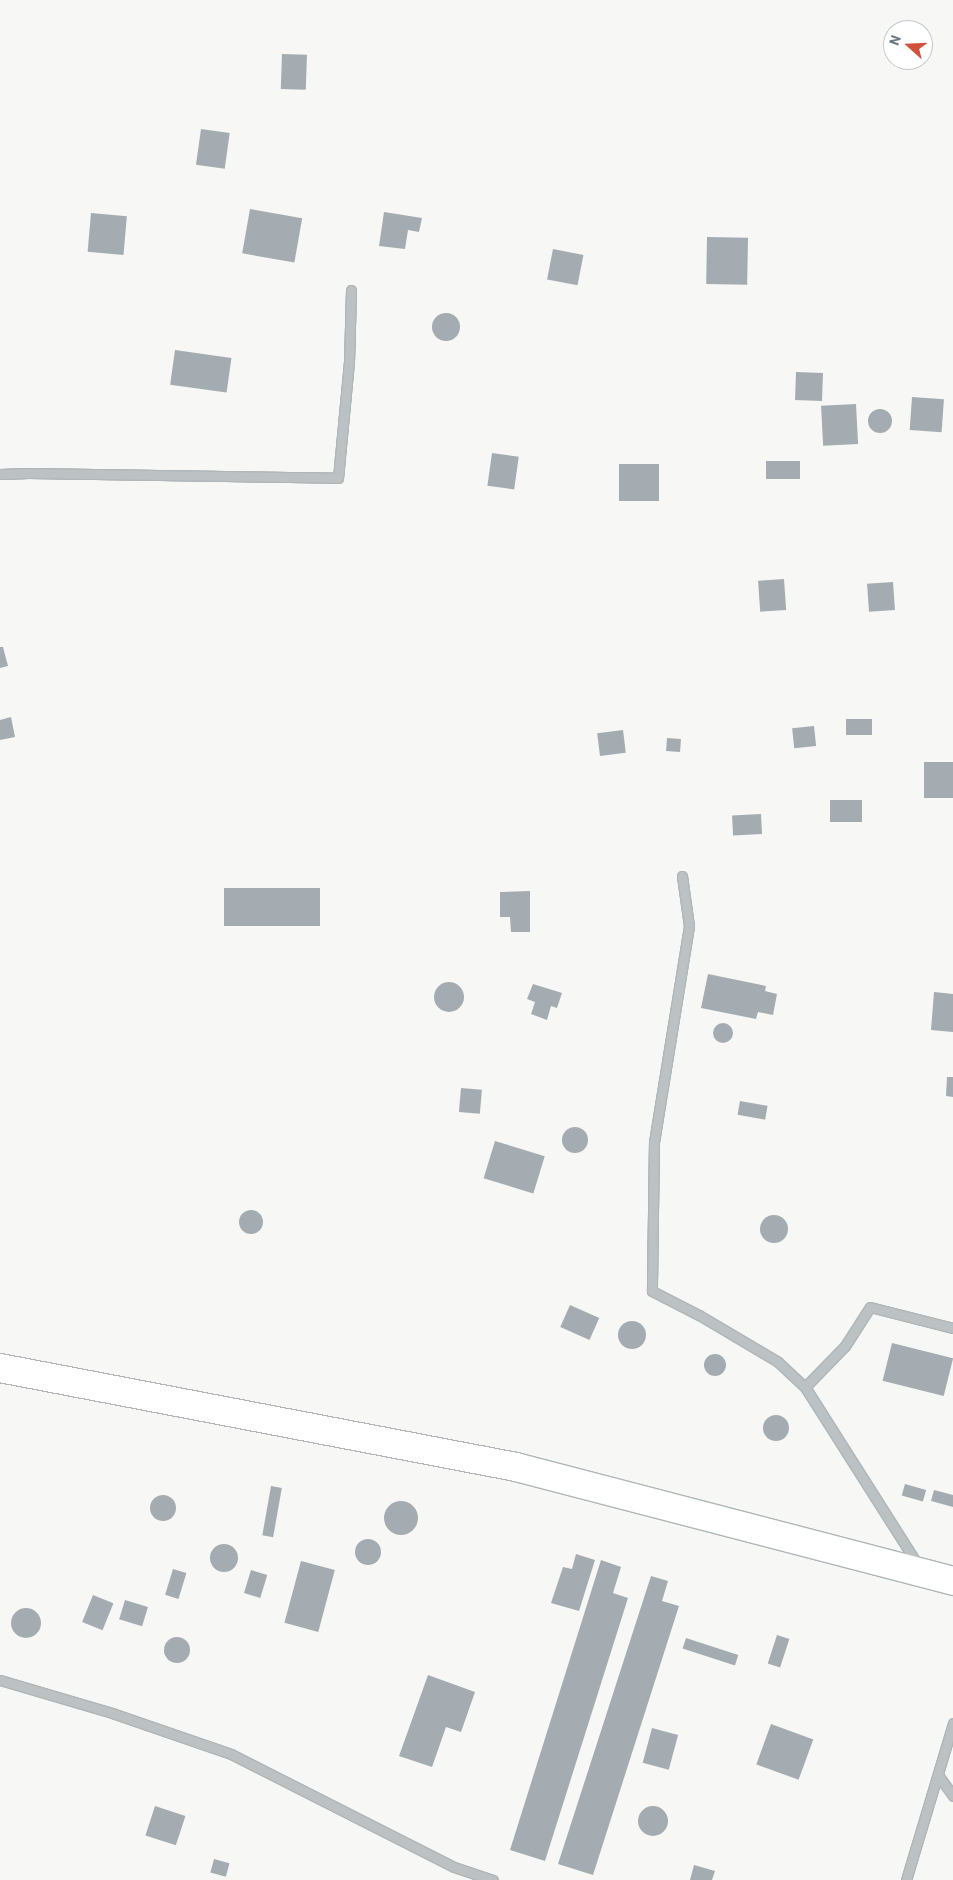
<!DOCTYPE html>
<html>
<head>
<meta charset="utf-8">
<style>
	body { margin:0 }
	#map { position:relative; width:953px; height:1880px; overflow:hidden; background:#f7f7f5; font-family:Barlow,sans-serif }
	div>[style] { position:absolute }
	.building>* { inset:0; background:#a4acb1; transform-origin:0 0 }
	.round { border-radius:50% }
	.roads { filter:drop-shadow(1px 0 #b0b6b8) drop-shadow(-1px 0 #b0b6b8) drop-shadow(0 1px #b0b6b8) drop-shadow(0 -1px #b0b6b8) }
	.minor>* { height:9px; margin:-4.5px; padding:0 4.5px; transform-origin:4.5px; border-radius:4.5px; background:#bcc1c4 }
	.major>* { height:28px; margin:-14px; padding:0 14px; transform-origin:14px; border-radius:14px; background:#fff }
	span { translate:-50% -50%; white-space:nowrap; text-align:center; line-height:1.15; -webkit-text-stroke:5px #fff; paint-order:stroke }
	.north { position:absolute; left:883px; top:20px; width:50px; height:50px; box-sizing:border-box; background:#fff; border:1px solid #c3c9cd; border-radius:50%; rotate:290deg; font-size:14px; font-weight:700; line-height:20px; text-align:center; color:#697982 }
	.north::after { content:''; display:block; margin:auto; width:18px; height:22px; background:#d0513c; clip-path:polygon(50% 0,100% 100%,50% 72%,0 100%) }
</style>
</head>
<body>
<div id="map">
	<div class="building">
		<div style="left:282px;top:54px;width:25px;height:35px;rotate:2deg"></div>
		<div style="left:201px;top:129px;width:29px;height:36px;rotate:8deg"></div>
		<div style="left:250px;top:209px;width:53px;height:45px;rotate:10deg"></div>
		<div style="clip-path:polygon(384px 212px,422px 218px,419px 232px,408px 230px,405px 249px,379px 246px)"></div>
		<div style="left:91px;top:213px;width:36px;height:39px;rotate:5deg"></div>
		<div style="left:707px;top:237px;width:41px;height:47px;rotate:1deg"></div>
		<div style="left:553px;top:249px;width:31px;height:31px;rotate:11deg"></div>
		<div class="round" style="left:432px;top:313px;width:28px;height:28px"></div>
		<div style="left:175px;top:350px;width:57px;height:35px;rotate:8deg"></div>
		<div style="left:796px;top:372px;width:27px;height:28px;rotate:2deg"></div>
		<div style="left:912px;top:397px;width:32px;height:33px;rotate:4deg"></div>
		<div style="left:856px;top:404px;width:40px;height:35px;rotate:87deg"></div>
		<div class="round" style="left:868px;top:409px;width:24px;height:24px"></div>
		<div style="left:492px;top:453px;width:27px;height:33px;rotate:8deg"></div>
		<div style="left:766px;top:461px;width:34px;height:18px"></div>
		<div style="left:619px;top:464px;width:40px;height:37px"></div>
		<div style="left:784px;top:579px;width:31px;height:26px;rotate:86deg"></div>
		<div style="left:893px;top:582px;width:28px;height:26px;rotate:86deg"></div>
		<div style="clip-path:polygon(0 647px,3px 647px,8px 666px,0 668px)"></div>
		<div style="clip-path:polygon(11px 717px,15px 737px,0 740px,0 720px)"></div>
		<div style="left:872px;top:719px;width:16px;height:26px;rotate:90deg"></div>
		<div style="left:814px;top:726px;width:20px;height:22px;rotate:84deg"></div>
		<div style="left:623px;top:730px;width:23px;height:26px;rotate:83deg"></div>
		<div style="left:667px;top:738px;width:14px;height:13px;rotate:4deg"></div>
		<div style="left:924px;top:762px;width:29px;height:36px"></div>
		<div style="left:862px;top:800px;width:22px;height:32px;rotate:90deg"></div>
		<div style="left:761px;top:814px;width:20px;height:29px;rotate:87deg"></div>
		<div style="left:224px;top:888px;width:96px;height:38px"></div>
		<div style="clip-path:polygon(530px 891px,530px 932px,511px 932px,510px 917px,500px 917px,500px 892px)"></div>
		<div style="clip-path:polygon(708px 974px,766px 986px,765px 991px,777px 994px,773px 1015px,758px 1012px,756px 1019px,701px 1008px)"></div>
		<div class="round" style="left:434px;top:982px;width:30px;height:30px"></div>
		<div style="clip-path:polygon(533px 984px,562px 993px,557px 1008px,551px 1006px,547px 1020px,531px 1014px,535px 1002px,527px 999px)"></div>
		<div style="clip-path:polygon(934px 992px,953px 994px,953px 1032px,931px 1030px)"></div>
		<div class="round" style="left:713px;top:1023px;width:20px;height:20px"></div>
		<div style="clip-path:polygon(947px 1077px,953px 1077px,953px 1097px,946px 1096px)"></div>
		<div style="left:461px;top:1088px;width:21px;height:24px;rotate:5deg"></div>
		<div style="left:740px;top:1101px;width:28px;height:14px;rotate:10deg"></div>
		<div class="round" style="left:562px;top:1127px;width:26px;height:26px"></div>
		<div style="left:495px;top:1141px;width:52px;height:39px;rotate:17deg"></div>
		<div class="round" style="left:239px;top:1210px;width:24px;height:24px"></div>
		<div class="round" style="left:760px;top:1215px;width:28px;height:28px"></div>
		<div style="left:570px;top:1305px;width:32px;height:24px;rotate:24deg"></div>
		<div class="round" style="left:618px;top:1321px;width:28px;height:28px"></div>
		<div style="left:892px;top:1343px;width:63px;height:39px;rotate:14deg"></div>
		<div class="round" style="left:704px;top:1354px;width:22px;height:22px"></div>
		<div class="round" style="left:763px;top:1415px;width:26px;height:26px"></div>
		<div style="left:905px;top:1484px;width:22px;height:12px;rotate:16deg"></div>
		<div style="left:271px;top:1486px;width:11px;height:50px;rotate:10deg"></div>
		<div style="clip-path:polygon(934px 1490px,953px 1495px,953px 1507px,931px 1501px)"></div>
		<div class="round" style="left:150px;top:1495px;width:26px;height:26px"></div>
		<div class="round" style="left:384px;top:1501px;width:34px;height:34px"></div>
		<div class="round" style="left:355px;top:1539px;width:26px;height:26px"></div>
		<div class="round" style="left:210px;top:1544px;width:28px;height:28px"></div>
		<div style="clip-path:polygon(576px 1554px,595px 1560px,579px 1611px,551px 1603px,563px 1567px,572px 1569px)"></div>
		<div style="clip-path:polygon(601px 1560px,621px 1567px,613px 1593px,628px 1598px,545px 1861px,510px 1850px)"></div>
		<div style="left:301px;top:1561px;width:35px;height:64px;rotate:15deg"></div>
		<div style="left:173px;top:1569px;width:14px;height:27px;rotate:17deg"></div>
		<div style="left:251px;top:1570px;width:17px;height:24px;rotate:17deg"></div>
		<div style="clip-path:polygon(651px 1576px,668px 1581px,662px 1601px,679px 1606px,593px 1875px,558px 1864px)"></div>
		<div style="left:93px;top:1595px;width:22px;height:29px;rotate:22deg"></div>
		<div style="left:125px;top:1600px;width:24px;height:20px;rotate:17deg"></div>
		<div class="round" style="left:11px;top:1608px;width:30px;height:30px"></div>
		<div style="left:777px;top:1635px;width:13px;height:30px;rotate:18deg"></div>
		<div class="round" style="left:164px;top:1637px;width:26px;height:26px"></div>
		<div style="left:686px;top:1638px;width:55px;height:11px;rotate:18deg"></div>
		<div style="clip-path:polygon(428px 1675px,475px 1692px,461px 1732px,446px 1727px,432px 1767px,399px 1756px)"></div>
		<div style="left:771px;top:1724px;width:45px;height:43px;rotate:20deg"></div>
		<div style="left:652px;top:1728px;width:27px;height:36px;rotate:15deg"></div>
		<div class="round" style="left:638px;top:1806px;width:30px;height:30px"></div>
		<div style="left:155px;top:1806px;width:32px;height:31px;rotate:18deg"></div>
		<div style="left:214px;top:1859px;width:16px;height:14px;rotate:15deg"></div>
		<div style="clip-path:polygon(694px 1865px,715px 1871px,712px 1880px,690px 1880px)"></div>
	</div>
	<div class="roads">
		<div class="minor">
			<div style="left:0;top:474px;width:29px;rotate:-2deg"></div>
			<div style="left:29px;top:473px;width:309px;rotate:0.9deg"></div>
			<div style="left:338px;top:478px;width:117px;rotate:-84.6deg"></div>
			<div style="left:349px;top:362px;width:72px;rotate:-88.4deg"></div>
			<div style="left:682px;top:876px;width:50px;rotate:82deg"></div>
			<div style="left:689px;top:926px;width:218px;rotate:99.2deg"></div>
			<div style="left:654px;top:1141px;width:150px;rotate:90.8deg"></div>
			<div style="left:652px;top:1291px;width:53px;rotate:27.1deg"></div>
			<div style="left:699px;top:1315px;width:92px;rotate:30.7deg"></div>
			<div style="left:778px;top:1362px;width:37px;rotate:43deg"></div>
			<div style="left:805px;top:1387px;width:211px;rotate:57.6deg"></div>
			<div style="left:805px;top:1387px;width:57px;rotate:-45.7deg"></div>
			<div style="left:845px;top:1346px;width:46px;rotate:-57.3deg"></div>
			<div style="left:870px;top:1307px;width:86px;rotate:14.2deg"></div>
			<div style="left:0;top:1680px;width:117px;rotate:16.4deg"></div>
			<div style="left:112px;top:1713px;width:126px;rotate:19deg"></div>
			<div style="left:231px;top:1754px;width:250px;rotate:26.9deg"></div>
			<div style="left:454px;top:1867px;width:41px;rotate:18.4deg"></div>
			<div style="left:938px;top:1775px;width:26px;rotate:54deg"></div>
			<div style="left:906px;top:1880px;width:164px;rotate:-73.3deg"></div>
		</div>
		<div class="major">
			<div style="left:0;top:1368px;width:525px;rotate:10.86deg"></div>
			<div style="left:516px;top:1467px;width:452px;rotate:14.6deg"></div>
		</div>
	</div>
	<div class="north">N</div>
</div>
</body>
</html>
